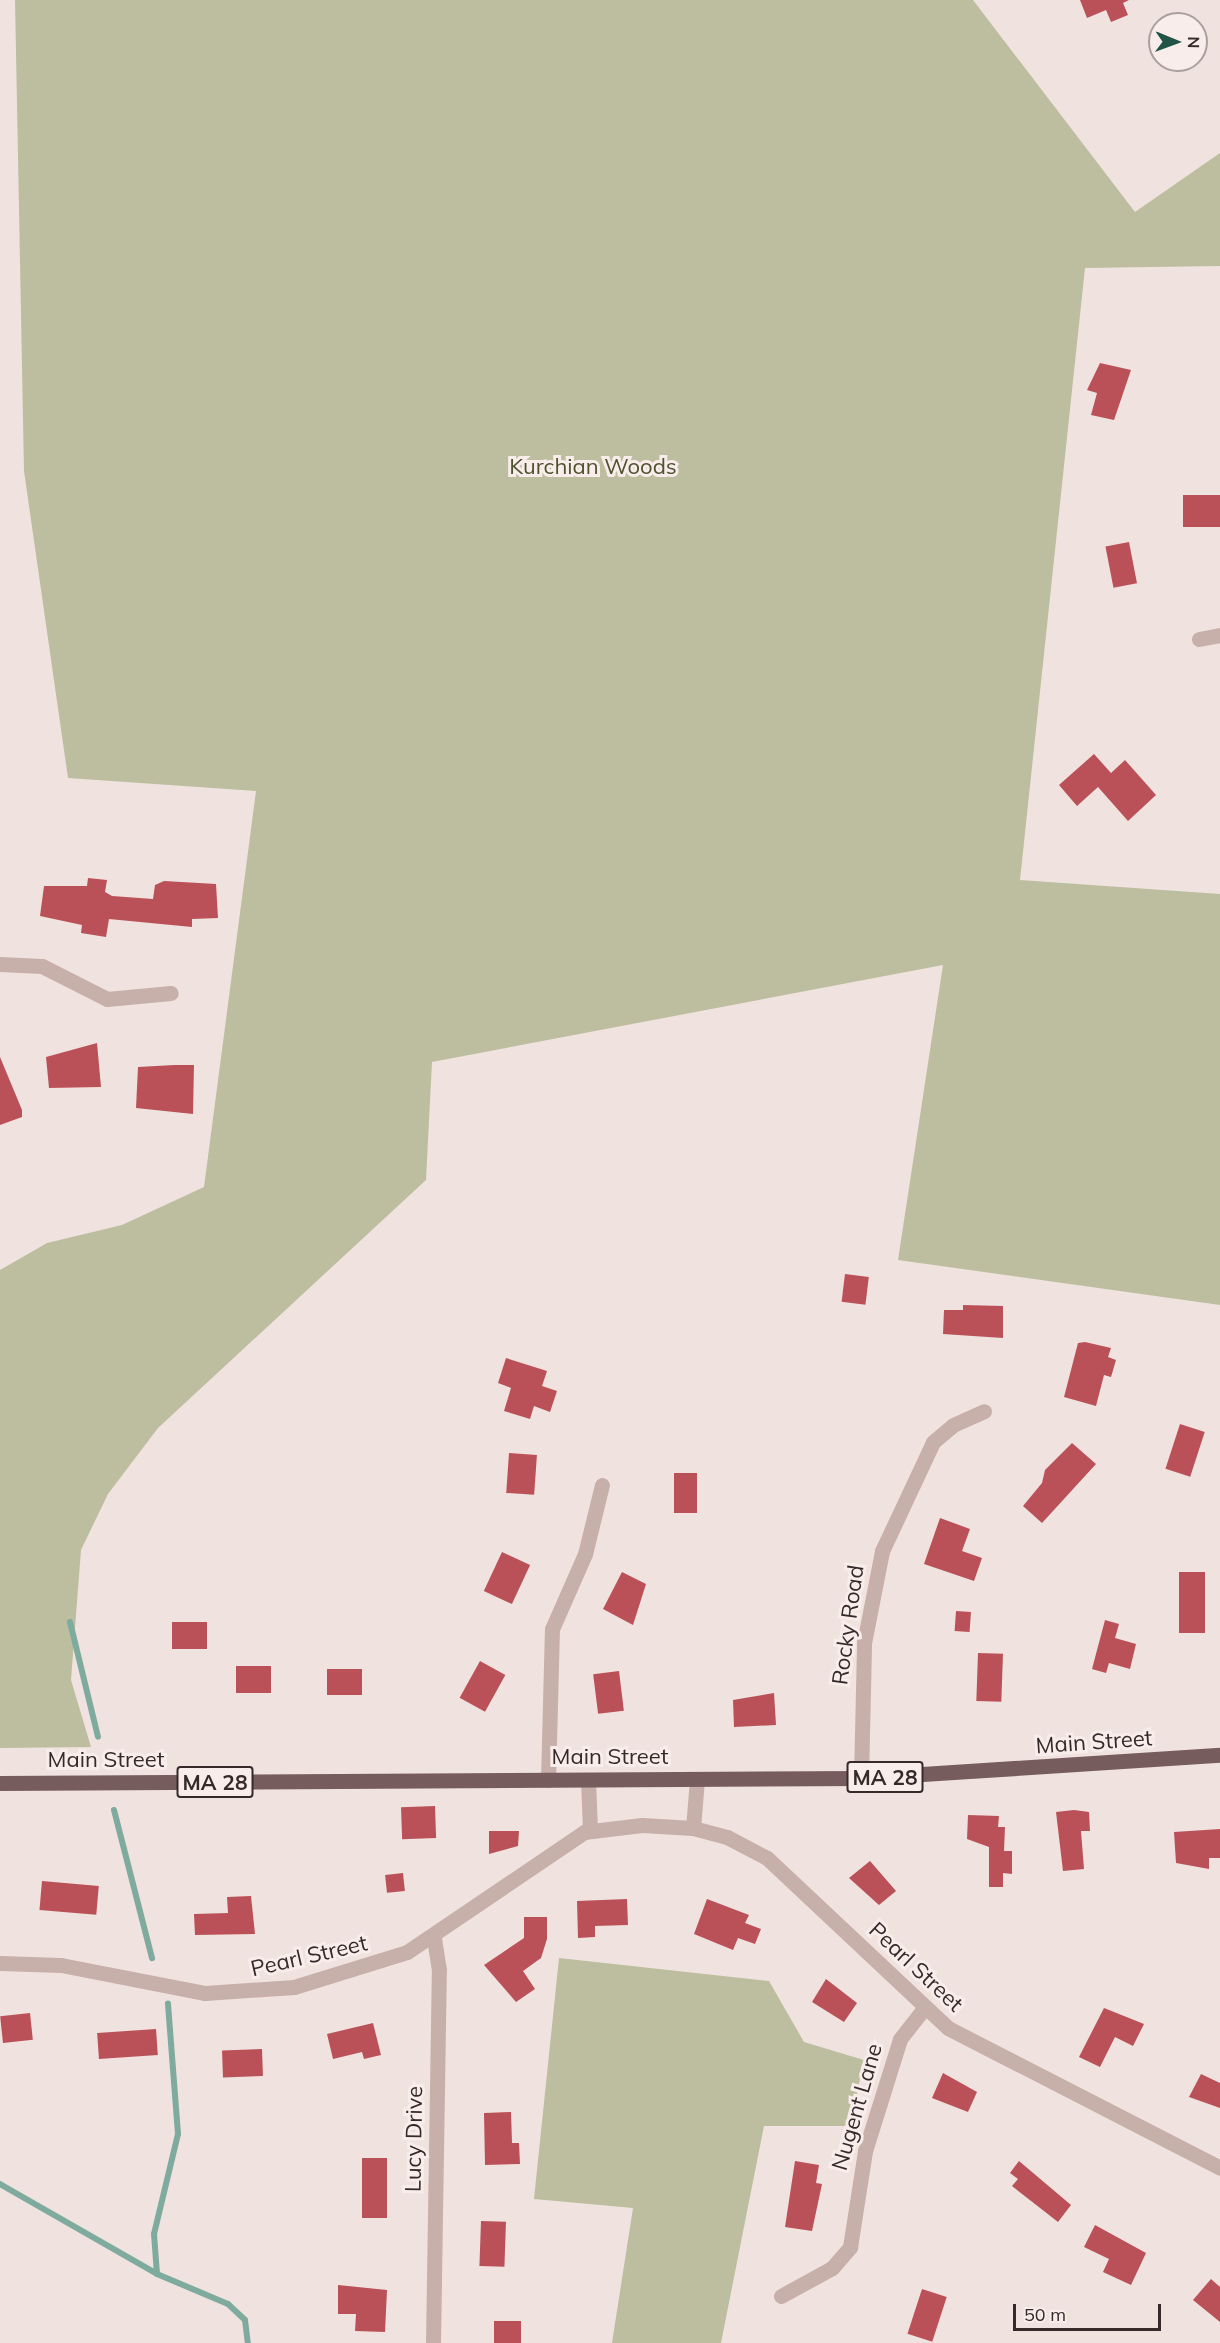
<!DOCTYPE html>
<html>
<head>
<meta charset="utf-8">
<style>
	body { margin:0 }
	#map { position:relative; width:1220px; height:2343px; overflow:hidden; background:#f0e2de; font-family:Mulish,sans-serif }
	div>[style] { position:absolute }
	.green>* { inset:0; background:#bdbe9f }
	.stream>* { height:6px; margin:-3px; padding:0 3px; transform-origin:3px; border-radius:3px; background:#7fab9f }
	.building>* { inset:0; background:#bb5158; transform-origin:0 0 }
	.minor>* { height:15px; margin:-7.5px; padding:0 7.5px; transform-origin:7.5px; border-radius:7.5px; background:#c7afaa }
	.major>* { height:15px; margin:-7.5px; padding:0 7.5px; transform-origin:7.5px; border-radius:7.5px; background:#765c5c }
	span { translate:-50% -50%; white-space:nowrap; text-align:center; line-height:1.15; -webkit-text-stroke:6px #f8edea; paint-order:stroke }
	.shield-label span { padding:2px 4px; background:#f8edea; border:2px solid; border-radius:4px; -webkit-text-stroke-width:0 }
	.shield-label { font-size:21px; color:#352929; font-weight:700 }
	.park-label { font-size:22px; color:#50522f }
	.street-label { font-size:22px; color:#352929 }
	.north { position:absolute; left:1148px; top:12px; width:60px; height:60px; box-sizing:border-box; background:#f8edea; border:2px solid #aa9f9d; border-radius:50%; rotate:91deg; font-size:16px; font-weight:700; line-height:24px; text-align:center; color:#352929 }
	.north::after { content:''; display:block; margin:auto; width:21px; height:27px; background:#225347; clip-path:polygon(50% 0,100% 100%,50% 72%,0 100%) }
	.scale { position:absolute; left:1013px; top:2304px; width:148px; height:27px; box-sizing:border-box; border:3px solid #352929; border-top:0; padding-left:8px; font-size:18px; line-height:21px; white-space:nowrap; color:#352929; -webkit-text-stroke:4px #f8edea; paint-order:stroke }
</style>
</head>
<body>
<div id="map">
	<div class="green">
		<div style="clip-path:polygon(15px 0,973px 0,1135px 212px,1220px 153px,1220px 266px,1085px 268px,1020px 880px,1220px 894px,1220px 1305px,898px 1260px,943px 965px,432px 1062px,426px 1180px,158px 1428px,108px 1494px,81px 1550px,71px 1680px,91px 1747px,0 1748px,0 1270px,47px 1243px,122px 1225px,204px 1187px,256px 791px,68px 778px,24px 471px)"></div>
		<div style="clip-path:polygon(559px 1958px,769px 1981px,804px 2042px,864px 2060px,850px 2126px,764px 2126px,721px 2343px,612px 2343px,633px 2208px,534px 2199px)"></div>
	</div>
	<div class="stream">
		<div style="left:70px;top:1622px;width:118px;rotate:76.3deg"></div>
		<div style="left:114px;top:1810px;width:153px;rotate:75.6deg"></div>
		<div style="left:0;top:2184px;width:181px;rotate:29.8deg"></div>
		<div style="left:157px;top:2274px;width:77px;rotate:22.9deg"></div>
		<div style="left:228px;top:2304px;width:23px;rotate:43deg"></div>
		<div style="left:245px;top:2320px;width:23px;rotate:83deg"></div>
		<div style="left:157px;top:2274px;width:40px;rotate:-94.3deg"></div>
		<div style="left:154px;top:2234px;width:103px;rotate:-76.5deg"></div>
		<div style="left:178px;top:2134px;width:131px;rotate:-94.4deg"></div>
	</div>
	<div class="building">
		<div style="clip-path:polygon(1080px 0,1129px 0,1123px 3px,1128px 15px,1111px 22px,1106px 10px,1087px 18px)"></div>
		<div style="clip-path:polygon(1100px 363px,1131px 370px,1114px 420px,1091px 415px,1097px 393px,1087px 390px)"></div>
		<div style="left:1220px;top:495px;width:32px;height:37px;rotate:90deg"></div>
		<div style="left:1129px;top:542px;width:42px;height:24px;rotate:79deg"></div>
		<div style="clip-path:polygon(1094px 754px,1111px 773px,1125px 760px,1156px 795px,1128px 821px,1098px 787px,1077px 806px,1059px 785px)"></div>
		<div style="clip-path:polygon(88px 878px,107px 880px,105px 892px,112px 896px,153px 899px,155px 885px,164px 881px,216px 884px,218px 918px,192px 919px,192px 927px,109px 919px,106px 937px,81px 933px,82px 925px,40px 916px,44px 886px,87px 886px)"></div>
		<div style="clip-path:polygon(97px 1043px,101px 1087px,49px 1088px,46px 1057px)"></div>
		<div style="clip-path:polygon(0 1057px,22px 1110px,22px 1117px,0 1125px)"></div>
		<div style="clip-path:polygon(174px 1065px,194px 1065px,193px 1114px,136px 1108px,138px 1067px)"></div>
		<div style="left:845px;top:1274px;width:24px;height:28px;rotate:7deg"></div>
		<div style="clip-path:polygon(963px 1305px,1003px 1306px,1003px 1338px,943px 1334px,944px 1310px,963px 1310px)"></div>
		<div style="clip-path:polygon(1085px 1342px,1111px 1348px,1108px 1357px,1116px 1360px,1111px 1377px,1104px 1375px,1096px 1406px,1064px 1397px,1078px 1343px)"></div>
		<div style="clip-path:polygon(506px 1358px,547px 1371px,542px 1386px,557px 1391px,550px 1412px,534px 1406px,530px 1419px,504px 1411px,511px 1388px,498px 1383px)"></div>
		<div style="left:1180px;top:1424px;width:26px;height:47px;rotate:18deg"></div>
		<div style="clip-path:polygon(1072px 1443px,1096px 1464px,1042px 1523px,1023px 1506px,1042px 1483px,1045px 1470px)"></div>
		<div style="left:509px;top:1453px;width:28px;height:40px;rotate:4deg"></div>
		<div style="left:674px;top:1473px;width:23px;height:40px"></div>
		<div style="clip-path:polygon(940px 1518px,970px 1529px,962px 1551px,982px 1558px,974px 1581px,924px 1564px)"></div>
		<div style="left:502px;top:1552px;width:31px;height:43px;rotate:25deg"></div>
		<div style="clip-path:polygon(622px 1572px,646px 1584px,633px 1625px,603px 1609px)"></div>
		<div style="left:1179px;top:1572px;width:26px;height:61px"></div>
		<div style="left:956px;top:1611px;width:15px;height:20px;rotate:4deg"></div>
		<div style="clip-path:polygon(1105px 1620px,1119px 1624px,1115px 1638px,1136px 1644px,1130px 1669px,1109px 1663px,1106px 1673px,1092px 1669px)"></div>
		<div style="left:172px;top:1622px;width:35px;height:27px"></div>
		<div style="left:978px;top:1653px;width:25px;height:48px;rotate:2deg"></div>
		<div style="left:480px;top:1661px;width:29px;height:42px;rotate:29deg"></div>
		<div style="left:271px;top:1666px;width:27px;height:35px;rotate:90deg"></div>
		<div style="left:327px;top:1669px;width:35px;height:26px"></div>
		<div style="left:619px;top:1671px;width:40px;height:26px;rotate:83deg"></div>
		<div style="clip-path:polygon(774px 1693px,776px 1725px,734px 1727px,733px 1700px)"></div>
		<div style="left:435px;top:1806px;width:32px;height:34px;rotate:88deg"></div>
		<div style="clip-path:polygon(1074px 1810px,1089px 1812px,1090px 1831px,1081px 1831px,1084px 1869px,1063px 1871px,1056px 1812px)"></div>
		<div style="clip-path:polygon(968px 1815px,999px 1816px,998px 1827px,1005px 1827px,1004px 1851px,1012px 1851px,1012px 1874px,1003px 1873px,1003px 1887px,989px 1887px,989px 1847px,967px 1839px)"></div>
		<div style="clip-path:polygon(1220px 1829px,1220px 1858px,1209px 1858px,1209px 1869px,1176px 1863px,1174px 1832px)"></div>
		<div style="clip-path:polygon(489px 1831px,519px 1831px,518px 1846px,489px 1854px)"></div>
		<div style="clip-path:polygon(870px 1861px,896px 1891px,879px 1905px,849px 1878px)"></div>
		<div style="left:403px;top:1873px;width:18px;height:18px;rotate:84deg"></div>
		<div style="left:42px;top:1881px;width:57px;height:29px;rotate:5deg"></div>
		<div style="clip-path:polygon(251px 1896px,255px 1934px,195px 1935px,194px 1914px,228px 1913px,227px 1897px)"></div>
		<div style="clip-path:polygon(627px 1899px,628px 1925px,595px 1926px,595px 1937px,578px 1938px,577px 1901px)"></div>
		<div style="clip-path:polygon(707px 1899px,749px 1915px,745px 1923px,761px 1929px,755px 1944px,738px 1938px,733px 1950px,694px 1934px)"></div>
		<div style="clip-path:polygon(524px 1917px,547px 1917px,547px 1939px,541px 1958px,523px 1971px,535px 1989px,516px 2002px,484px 1965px,524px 1938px)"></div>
		<div style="clip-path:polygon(826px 1979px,857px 2003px,844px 2022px,812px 2002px)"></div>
		<div style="clip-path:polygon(1104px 2008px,1144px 2024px,1133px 2046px,1115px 2037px,1100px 2067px,1079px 2057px)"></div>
		<div style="left:30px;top:2013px;width:27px;height:30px;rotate:84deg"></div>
		<div style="clip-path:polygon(373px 2023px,381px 2055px,364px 2059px,362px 2052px,333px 2059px,327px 2034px)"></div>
		<div style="left:156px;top:2029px;width:26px;height:59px;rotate:86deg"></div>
		<div style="left:262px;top:2049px;width:27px;height:40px;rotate:88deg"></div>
		<div style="clip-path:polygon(943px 2073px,977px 2092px,968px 2112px,932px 2098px)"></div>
		<div style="clip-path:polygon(1201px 2074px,1220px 2083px,1220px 2108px,1189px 2097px)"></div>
		<div style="clip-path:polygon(511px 2112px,512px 2143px,519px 2143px,520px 2164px,485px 2165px,484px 2113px)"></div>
		<div style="left:362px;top:2158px;width:25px;height:60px"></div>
		<div style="clip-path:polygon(795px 2161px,819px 2165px,816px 2183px,822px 2184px,812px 2231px,785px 2227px)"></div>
		<div style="clip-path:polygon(1019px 2161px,1071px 2205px,1058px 2222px,1012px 2186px,1018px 2179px,1010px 2173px)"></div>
		<div style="left:481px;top:2221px;width:25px;height:45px;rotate:2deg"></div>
		<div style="clip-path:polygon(1095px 2225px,1146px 2253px,1131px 2285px,1103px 2272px,1109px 2259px,1084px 2247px)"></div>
		<div style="clip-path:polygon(1211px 2279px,1220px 2287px,1220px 2322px,1193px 2300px)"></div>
		<div style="clip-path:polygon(338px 2285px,387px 2290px,385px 2332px,355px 2331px,356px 2314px,338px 2314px)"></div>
		<div style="left:922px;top:2289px;width:26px;height:47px;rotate:18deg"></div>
		<div style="left:494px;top:2321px;width:27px;height:22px"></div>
	</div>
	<div class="minor">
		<div style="left:1199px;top:639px;width:21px;rotate:-11deg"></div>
		<div style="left:0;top:964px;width:42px;rotate:2.7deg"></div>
		<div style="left:42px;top:966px;width:73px;rotate:26.9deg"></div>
		<div style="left:107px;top:999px;width:64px;rotate:-5.4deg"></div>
		<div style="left:861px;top:1778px;width:135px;rotate:-88.7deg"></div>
		<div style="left:864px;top:1643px;width:94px;rotate:-78.9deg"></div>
		<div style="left:882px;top:1551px;width:120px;rotate:-64.9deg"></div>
		<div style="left:933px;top:1442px;width:26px;rotate:-40deg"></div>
		<div style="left:953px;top:1425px;width:34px;rotate:-24deg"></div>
		<div style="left:548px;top:1780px;width:151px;rotate:-88.5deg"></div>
		<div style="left:552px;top:1629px;width:82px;rotate:-66.3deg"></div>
		<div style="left:585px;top:1554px;width:71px;rotate:-76.2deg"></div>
		<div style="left:588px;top:1780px;width:50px;rotate:87.7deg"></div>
		<div style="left:693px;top:1828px;width:49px;rotate:-85.3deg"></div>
		<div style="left:0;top:1963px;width:61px;rotate:1.9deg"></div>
		<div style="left:61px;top:1965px;width:147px;rotate:11deg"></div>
		<div style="left:205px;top:1993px;width:89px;rotate:-3.9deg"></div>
		<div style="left:294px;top:1987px;width:118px;rotate:-17.2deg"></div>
		<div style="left:407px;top:1952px;width:214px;rotate:-34.1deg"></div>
		<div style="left:584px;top:1832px;width:58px;rotate:-6.9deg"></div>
		<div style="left:642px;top:1825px;width:51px;rotate:3.4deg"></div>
		<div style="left:693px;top:1828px;width:35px;rotate:15deg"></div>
		<div style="left:727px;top:1837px;width:45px;rotate:27.7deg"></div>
		<div style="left:767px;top:1858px;width:248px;rotate:43.2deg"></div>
		<div style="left:948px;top:2028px;width:306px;rotate:27.2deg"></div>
		<div style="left:781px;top:2296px;width:58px;rotate:-28.8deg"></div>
		<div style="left:832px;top:2268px;width:28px;rotate:-49deg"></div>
		<div style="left:850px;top:2247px;width:97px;rotate:-81.1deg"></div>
		<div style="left:865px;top:2151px;width:117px;rotate:-72.6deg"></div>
		<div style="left:900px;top:2039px;width:39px;rotate:-52deg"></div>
		<div style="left:433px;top:2343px;width:373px;rotate:-89.1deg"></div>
		<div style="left:439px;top:1970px;width:33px;rotate:-99deg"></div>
	</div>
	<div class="major">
		<div style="left:0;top:1783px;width:861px;rotate:-0.33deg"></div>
		<div style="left:861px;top:1778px;width:360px;rotate:-3.7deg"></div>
	</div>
	<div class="shield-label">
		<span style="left:885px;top:1777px">MA 28</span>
		<span style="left:215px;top:1782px">MA 28</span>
	</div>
	<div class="park-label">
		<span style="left:593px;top:467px">Kurchian Woods</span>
	</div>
	<div class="street-label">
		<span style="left:848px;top:1625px;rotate:-82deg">Rocky Road</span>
		<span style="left:1094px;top:1742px;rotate:-4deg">Main Street</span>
		<span style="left:610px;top:1757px">Main Street</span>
		<span style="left:106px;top:1760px">Main Street</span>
		<span style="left:309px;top:1956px;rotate:-13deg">Pearl Street</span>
		<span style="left:916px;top:1967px;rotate:43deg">Pearl Street</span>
		<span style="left:857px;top:2107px;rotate:-74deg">Nugent Lane</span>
		<span style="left:414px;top:2139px;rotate:-89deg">Lucy Drive</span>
	</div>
	<div class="north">N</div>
	<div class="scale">50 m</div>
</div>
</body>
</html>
